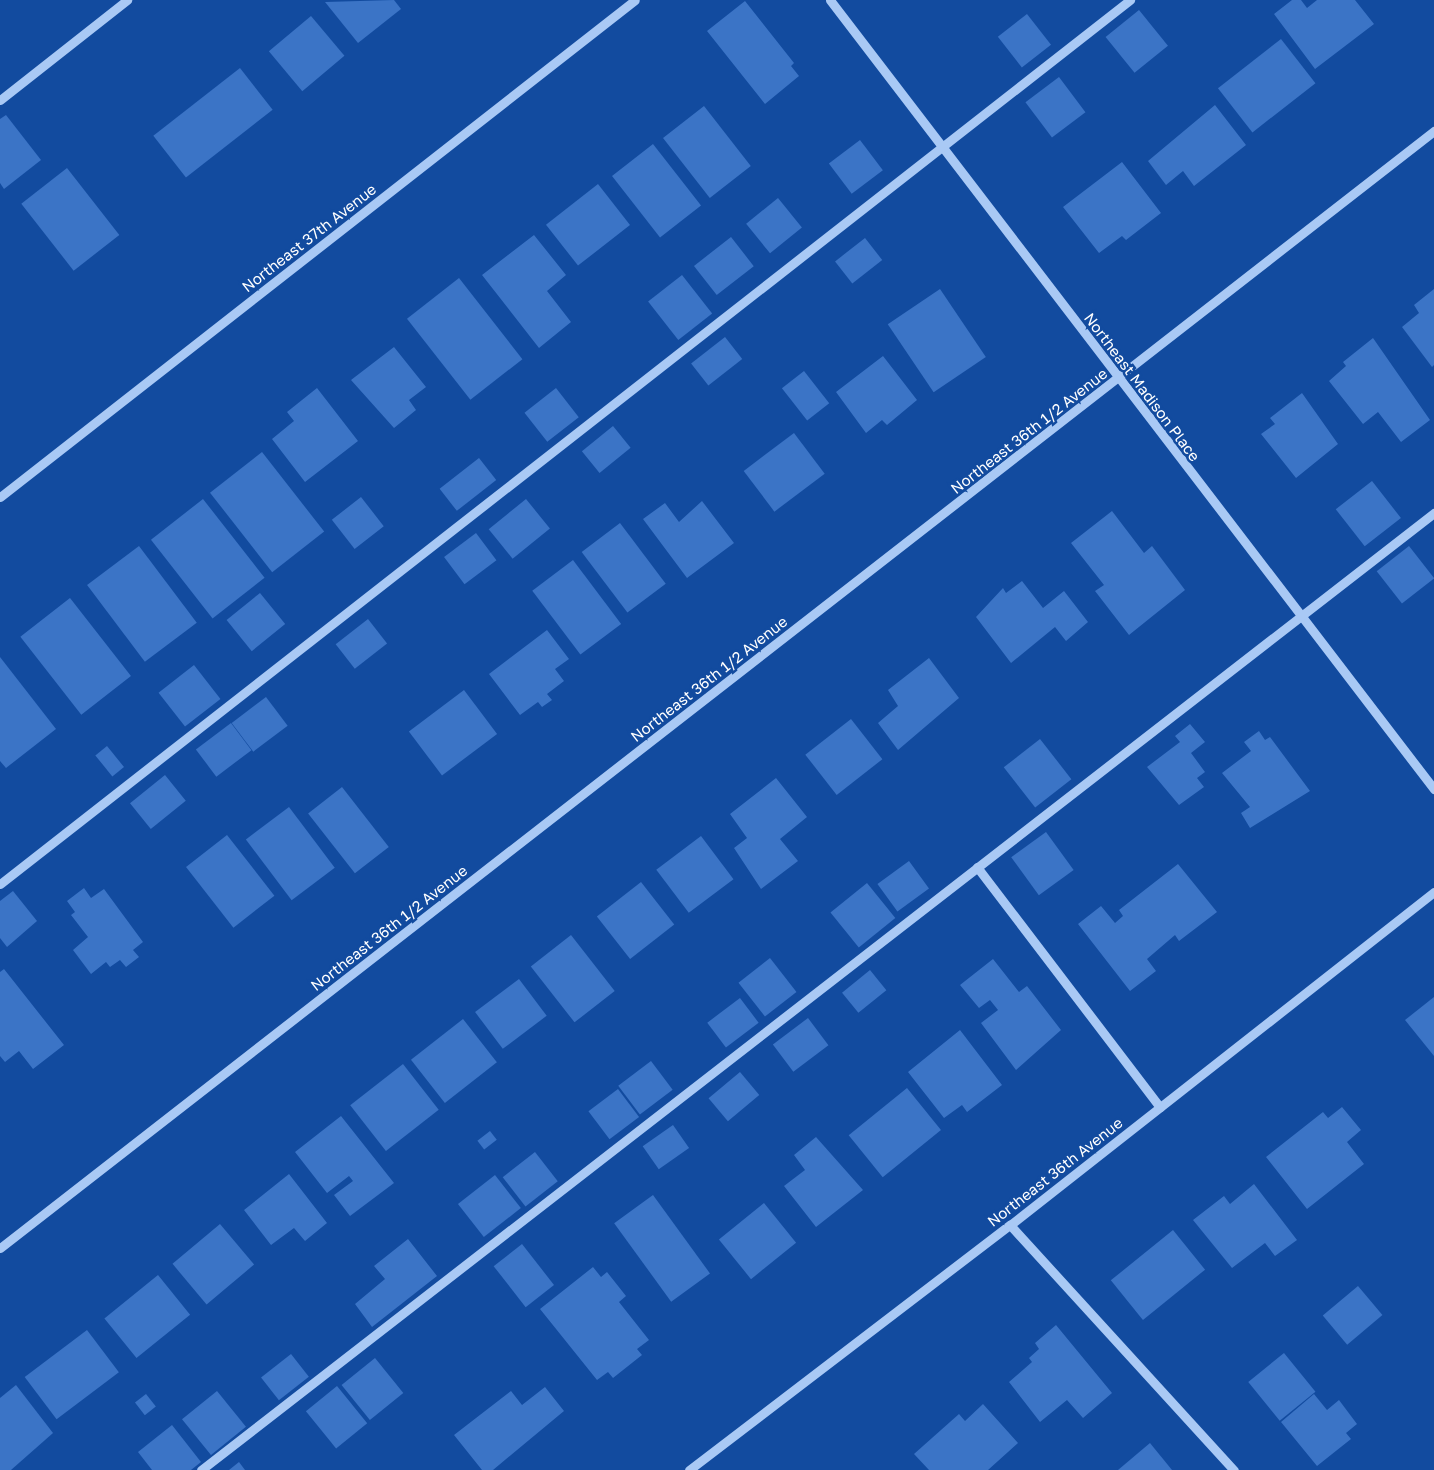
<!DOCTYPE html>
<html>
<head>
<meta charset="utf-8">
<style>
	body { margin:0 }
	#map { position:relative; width:1434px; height:1470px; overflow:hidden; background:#124b9f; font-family:"Golos Text",sans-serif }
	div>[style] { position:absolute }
	.building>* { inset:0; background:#3b74c6; transform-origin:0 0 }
	.minor>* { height:9px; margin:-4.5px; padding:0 4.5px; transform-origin:4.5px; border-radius:4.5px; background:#a9c9f5 }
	span { translate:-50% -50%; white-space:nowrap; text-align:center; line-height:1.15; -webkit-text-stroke:5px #124b9f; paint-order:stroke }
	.street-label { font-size:15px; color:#fff }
</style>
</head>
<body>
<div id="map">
	<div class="building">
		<div style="clip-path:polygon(394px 0,401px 9px,358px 43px,325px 2px)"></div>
		<div style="clip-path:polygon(1292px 0,1301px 0,1307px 8px,1317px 0,1355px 0,1374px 24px,1315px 69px,1274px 14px)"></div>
		<div style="clip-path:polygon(745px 1px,794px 63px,791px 66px,799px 76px,765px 104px,707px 31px)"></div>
		<div style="left:1139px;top:10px;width:46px;height:43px;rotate:51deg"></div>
		<div style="left:1027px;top:14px;width:39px;height:37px;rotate:52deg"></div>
		<div style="left:311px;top:16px;width:52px;height:55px;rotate:50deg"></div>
		<div style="left:1281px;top:39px;width:56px;height:80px;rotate:52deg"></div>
		<div style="left:240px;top:68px;width:53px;height:110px;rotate:52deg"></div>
		<div style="left:1059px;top:77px;width:44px;height:42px;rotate:53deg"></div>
		<div style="clip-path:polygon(1215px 105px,1246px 145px,1194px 186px,1183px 171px,1166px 185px,1148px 161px)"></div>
		<div style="left:704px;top:106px;width:76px;height:52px;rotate:52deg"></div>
		<div style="clip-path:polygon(6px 115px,41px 160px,4px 189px,0 183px,0 119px)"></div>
		<div style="left:860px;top:140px;width:38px;height:39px;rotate:53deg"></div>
		<div style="left:653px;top:144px;width:78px;height:52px;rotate:52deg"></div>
		<div style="clip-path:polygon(1122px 162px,1161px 213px,1126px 240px,1122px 236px,1099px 253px,1063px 207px)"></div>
		<div style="left:67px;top:168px;width:85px;height:58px;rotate:52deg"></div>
		<div style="left:598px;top:184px;width:52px;height:66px;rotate:52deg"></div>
		<div style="left:778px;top:198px;width:38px;height:41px;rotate:51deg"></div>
		<div style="clip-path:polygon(534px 235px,566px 275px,547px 291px,571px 322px,539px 348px,482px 275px)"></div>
		<div style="left:731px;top:237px;width:37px;height:47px;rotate:52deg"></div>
		<div style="left:865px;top:238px;width:28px;height:38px;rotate:52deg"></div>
		<div style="left:682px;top:275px;width:49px;height:43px;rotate:52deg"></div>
		<div style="left:459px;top:278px;width:103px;height:66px;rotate:52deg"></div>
		<div style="left:940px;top:289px;width:82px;height:63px;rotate:56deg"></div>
		<div style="clip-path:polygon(1434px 289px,1434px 365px,1432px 367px,1402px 327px,1419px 313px,1414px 305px)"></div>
		<div style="left:725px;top:337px;width:28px;height:43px;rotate:52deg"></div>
		<div style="clip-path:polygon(1373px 338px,1430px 420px,1401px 442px,1378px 412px,1363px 424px,1329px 381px,1346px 366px,1343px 362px)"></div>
		<div style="clip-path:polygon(394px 347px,426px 387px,409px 400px,416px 410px,394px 428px,351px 380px)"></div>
		<div style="clip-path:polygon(883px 356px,917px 400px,887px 425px,882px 420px,866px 433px,836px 392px)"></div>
		<div style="left:804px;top:371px;width:41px;height:28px;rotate:52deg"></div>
		<div style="clip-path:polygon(317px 388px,358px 441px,305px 482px,272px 439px,294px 421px,287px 412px)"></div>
		<div style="left:556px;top:388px;width:37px;height:40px;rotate:52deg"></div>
		<div style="clip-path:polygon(1302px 393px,1338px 444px,1296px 478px,1261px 434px,1275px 424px,1270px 418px)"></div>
		<div style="left:613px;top:426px;width:28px;height:40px;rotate:51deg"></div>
		<div style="left:794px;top:433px;width:51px;height:63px;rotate:53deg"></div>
		<div style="left:262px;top:452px;width:101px;height:66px;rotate:52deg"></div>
		<div style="left:479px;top:458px;width:28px;height:50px;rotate:52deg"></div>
		<div style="left:1372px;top:481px;width:47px;height:46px;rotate:52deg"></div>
		<div style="left:361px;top:497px;width:37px;height:37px;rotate:52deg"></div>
		<div style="left:203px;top:499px;width:100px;height:66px;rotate:52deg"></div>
		<div style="left:526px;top:499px;width:38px;height:48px;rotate:51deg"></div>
		<div style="clip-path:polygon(702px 501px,734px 543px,687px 578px,643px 519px,665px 503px,679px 522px)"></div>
		<div style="clip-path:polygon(1112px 511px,1144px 553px,1152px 546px,1185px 590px,1129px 635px,1095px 591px,1104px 585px,1071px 543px)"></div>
		<div style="left:620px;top:523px;width:76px;height:48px;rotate:53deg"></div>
		<div style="left:476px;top:533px;width:34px;height:40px;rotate:53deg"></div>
		<div style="left:139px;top:546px;width:96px;height:65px;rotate:53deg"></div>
		<div style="left:1409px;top:546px;width:41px;height:41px;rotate:52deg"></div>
		<div style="left:573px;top:560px;width:80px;height:51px;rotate:53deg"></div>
		<div style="clip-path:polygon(1022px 581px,1043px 608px,1064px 591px,1088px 622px,1066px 641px,1055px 627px,1011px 663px,976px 617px,1003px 588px,1006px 593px)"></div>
		<div style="left:260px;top:593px;width:40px;height:43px;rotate:51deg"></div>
		<div style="left:70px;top:598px;width:99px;height:63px;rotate:52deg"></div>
		<div style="left:368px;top:619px;width:31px;height:41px;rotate:52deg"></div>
		<div style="clip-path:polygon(547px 630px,569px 659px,555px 669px,564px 681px,547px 694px,552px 700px,542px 707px,538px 702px,520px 715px,489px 674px)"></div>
		<div style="clip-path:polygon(0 657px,56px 729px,6px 768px,0 761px)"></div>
		<div style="clip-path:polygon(929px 658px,959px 698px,898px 750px,878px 723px,898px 706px,888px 690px)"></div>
		<div style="left:194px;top:665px;width:43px;height:45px;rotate:52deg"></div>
		<div style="left:464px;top:690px;width:55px;height:69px;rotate:53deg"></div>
		<div style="left:266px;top:697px;width:36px;height:43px;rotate:53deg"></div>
		<div style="left:851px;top:719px;width:51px;height:58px;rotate:52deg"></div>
		<div style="left:231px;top:723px;width:34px;height:44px;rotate:53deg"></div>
		<div style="clip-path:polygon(1190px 724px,1205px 742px,1191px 753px,1205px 772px,1197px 778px,1204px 787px,1179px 805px,1147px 767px,1180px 742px,1175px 736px)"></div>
		<div style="clip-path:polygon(1259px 731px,1265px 740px,1270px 737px,1310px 791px,1250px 828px,1241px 813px,1250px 807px,1222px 773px,1251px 751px,1244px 742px)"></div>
		<div style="left:1040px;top:739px;width:51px;height:46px;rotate:52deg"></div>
		<div style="left:107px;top:746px;width:27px;height:15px;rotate:51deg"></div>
		<div style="left:165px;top:775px;width:33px;height:45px;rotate:51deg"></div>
		<div style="clip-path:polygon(776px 778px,807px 817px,780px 839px,798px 861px,761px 889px,734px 848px,747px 838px,730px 814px)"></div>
		<div style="left:342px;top:787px;width:76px;height:43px;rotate:52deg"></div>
		<div style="left:289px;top:807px;width:76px;height:54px;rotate:53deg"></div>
		<div style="left:1046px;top:832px;width:47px;height:43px;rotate:54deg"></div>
		<div style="left:227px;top:835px;width:77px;height:52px;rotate:52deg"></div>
		<div style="left:701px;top:836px;width:54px;height:56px;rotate:53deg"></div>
		<div style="left:909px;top:861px;width:34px;height:39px;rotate:54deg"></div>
		<div style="clip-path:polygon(1178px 864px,1217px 912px,1179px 941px,1175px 935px,1147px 959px,1156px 971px,1130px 991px,1078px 924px,1101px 906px,1115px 923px,1123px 916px,1119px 910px)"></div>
		<div style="left:641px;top:882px;width:54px;height:56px;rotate:52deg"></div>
		<div style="left:867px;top:883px;width:45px;height:47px;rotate:51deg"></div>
		<div style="clip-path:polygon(84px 888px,91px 898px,104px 889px,143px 942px,133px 950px,139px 957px,126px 967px,120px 960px,110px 967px,106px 962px,91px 974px,73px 950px,88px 937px,71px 915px,75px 912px,67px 901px)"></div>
		<div style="clip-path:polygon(13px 891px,37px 921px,7px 947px,0 938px,0 901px)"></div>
		<div style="left:571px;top:935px;width:71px;height:51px;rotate:52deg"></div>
		<div style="left:770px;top:958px;width:43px;height:40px;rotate:52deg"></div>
		<div style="clip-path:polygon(993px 959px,1019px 992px,1027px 986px,1061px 1030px,1016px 1070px,981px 1023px,998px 1010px,990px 1000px,979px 1008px,960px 985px)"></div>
		<div style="clip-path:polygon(4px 969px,64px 1045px,33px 1069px,19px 1051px,5px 1062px,0 1056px,0 972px)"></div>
		<div style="left:870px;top:970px;width:26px;height:36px;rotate:51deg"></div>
		<div style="left:519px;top:979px;width:46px;height:55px;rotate:53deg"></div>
		<div style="clip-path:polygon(1434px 997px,1434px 1056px,1405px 1020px)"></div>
		<div style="left:740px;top:998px;width:31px;height:41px;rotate:53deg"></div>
		<div style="left:808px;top:1018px;width:34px;height:44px;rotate:53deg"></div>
		<div style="left:463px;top:1019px;width:55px;height:66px;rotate:52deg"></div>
		<div style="clip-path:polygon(960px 1030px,1002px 1085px,967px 1112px,962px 1105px,944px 1118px,908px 1072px)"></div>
		<div style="left:651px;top:1061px;width:36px;height:41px;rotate:53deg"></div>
		<div style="left:403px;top:1064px;width:58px;height:67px;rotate:52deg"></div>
		<div style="left:740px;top:1072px;width:30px;height:41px;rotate:50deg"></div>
		<div style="left:907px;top:1088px;width:54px;height:75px;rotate:51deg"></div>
		<div style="left:618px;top:1089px;width:35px;height:37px;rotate:53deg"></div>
		<div style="clip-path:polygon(1342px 1107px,1361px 1130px,1347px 1142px,1364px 1164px,1307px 1209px,1266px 1157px,1323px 1112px,1328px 1118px)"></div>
		<div style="clip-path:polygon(341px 1116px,394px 1183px,350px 1216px,334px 1195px,353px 1181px,349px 1176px,327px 1193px,295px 1152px)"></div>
		<div style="left:673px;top:1125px;width:28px;height:37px;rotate:55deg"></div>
		<div style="left:490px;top:1131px;width:11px;height:16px;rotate:52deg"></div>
		<div style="clip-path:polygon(816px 1137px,863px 1190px,816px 1227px,784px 1186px,805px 1170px,794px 1155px)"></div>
		<div style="left:535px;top:1152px;width:37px;height:41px;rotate:52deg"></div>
		<div style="clip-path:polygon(289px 1174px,327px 1223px,305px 1241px,294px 1228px,271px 1245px,244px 1210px)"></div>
		<div style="left:495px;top:1175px;width:42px;height:47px;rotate:52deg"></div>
		<div style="clip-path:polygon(1254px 1184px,1297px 1240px,1275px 1256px,1265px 1243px,1232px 1268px,1193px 1220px,1224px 1196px,1230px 1204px)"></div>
		<div style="left:653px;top:1195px;width:97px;height:48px;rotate:54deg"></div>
		<div style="left:764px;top:1203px;width:51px;height:58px;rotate:51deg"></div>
		<div style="left:220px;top:1224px;width:53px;height:62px;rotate:50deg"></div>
		<div style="left:1173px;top:1230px;width:51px;height:80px;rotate:51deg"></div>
		<div style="clip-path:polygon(408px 1239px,437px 1276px,372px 1327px,355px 1304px,385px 1279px,374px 1266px)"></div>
		<div style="left:522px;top:1244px;width:52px;height:36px;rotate:52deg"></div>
		<div style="clip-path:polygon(593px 1267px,601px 1277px,607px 1272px,626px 1296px,619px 1302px,649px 1340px,637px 1349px,642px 1355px,613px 1378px,608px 1372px,597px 1380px,540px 1309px)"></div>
		<div style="left:158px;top:1275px;width:51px;height:69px;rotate:51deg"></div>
		<div style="left:1358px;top:1286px;width:38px;height:46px;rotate:50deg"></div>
		<div style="clip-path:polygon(1056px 1325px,1112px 1393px,1083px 1418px,1067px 1400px,1040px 1422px,1009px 1382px,1032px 1362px,1029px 1358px,1039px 1349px,1035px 1343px)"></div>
		<div style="left:87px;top:1330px;width:53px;height:78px;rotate:53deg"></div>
		<div style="left:1284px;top:1353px;width:50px;height:46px;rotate:51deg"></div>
		<div style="left:291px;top:1354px;width:29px;height:38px;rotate:52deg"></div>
		<div style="left:375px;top:1358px;width:45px;height:43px;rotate:51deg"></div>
		<div style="clip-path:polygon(16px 1385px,53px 1433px,11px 1470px,0 1470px,0 1398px)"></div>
		<div style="left:337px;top:1386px;width:48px;height:40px;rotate:51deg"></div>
		<div style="clip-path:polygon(545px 1387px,564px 1411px,493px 1470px,482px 1470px,454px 1435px,511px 1391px,522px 1405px)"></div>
		<div style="left:217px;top:1391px;width:46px;height:45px;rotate:51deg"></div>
		<div style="left:146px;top:1394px;width:16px;height:14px;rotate:52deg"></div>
		<div style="clip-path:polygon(1314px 1394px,1327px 1410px,1339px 1400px,1357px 1424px,1346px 1433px,1351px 1439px,1317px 1466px,1281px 1422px)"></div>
		<div style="clip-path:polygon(983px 1404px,1018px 1443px,988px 1470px,929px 1470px,914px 1454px,959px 1414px,965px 1421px)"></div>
		<div style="clip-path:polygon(172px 1425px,201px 1462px,191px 1470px,152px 1470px,138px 1452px)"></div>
		<div style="clip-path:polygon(1150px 1443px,1172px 1470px,1118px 1470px)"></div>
		<div style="clip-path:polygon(239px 1462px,245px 1470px,229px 1470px)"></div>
	</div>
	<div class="minor">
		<div style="left:830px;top:0;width:994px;rotate:52.57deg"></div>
		<div style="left:0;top:100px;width:162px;rotate:-38.2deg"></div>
		<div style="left:0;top:497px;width:806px;rotate:-38.05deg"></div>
		<div style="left:977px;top:867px;width:302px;rotate:52.7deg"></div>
		<div style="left:0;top:884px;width:1435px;rotate:-38.04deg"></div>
		<div style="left:1010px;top:1225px;width:332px;rotate:47.6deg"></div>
		<div style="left:0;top:1248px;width:1818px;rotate:-37.92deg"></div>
		<div style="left:201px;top:1470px;width:1561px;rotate:-37.82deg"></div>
		<div style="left:689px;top:1470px;width:404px;rotate:-37.4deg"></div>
		<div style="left:1010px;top:1225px;width:539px;rotate:-38.15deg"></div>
	</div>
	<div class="street-label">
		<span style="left:309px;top:238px;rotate:-38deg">Northeast 37th Avenue</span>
		<span style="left:1142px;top:387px;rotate:53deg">Northeast Madison Place</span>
		<span style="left:1029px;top:431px;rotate:-38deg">Northeast 36th 1/2 Avenue</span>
		<span style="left:709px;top:679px;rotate:-38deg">Northeast 36th 1/2 Avenue</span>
		<span style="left:389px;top:928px;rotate:-38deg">Northeast 36th 1/2 Avenue</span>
		<span style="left:1055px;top:1172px;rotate:-38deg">Northeast 36th Avenue</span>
	</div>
</div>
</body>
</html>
